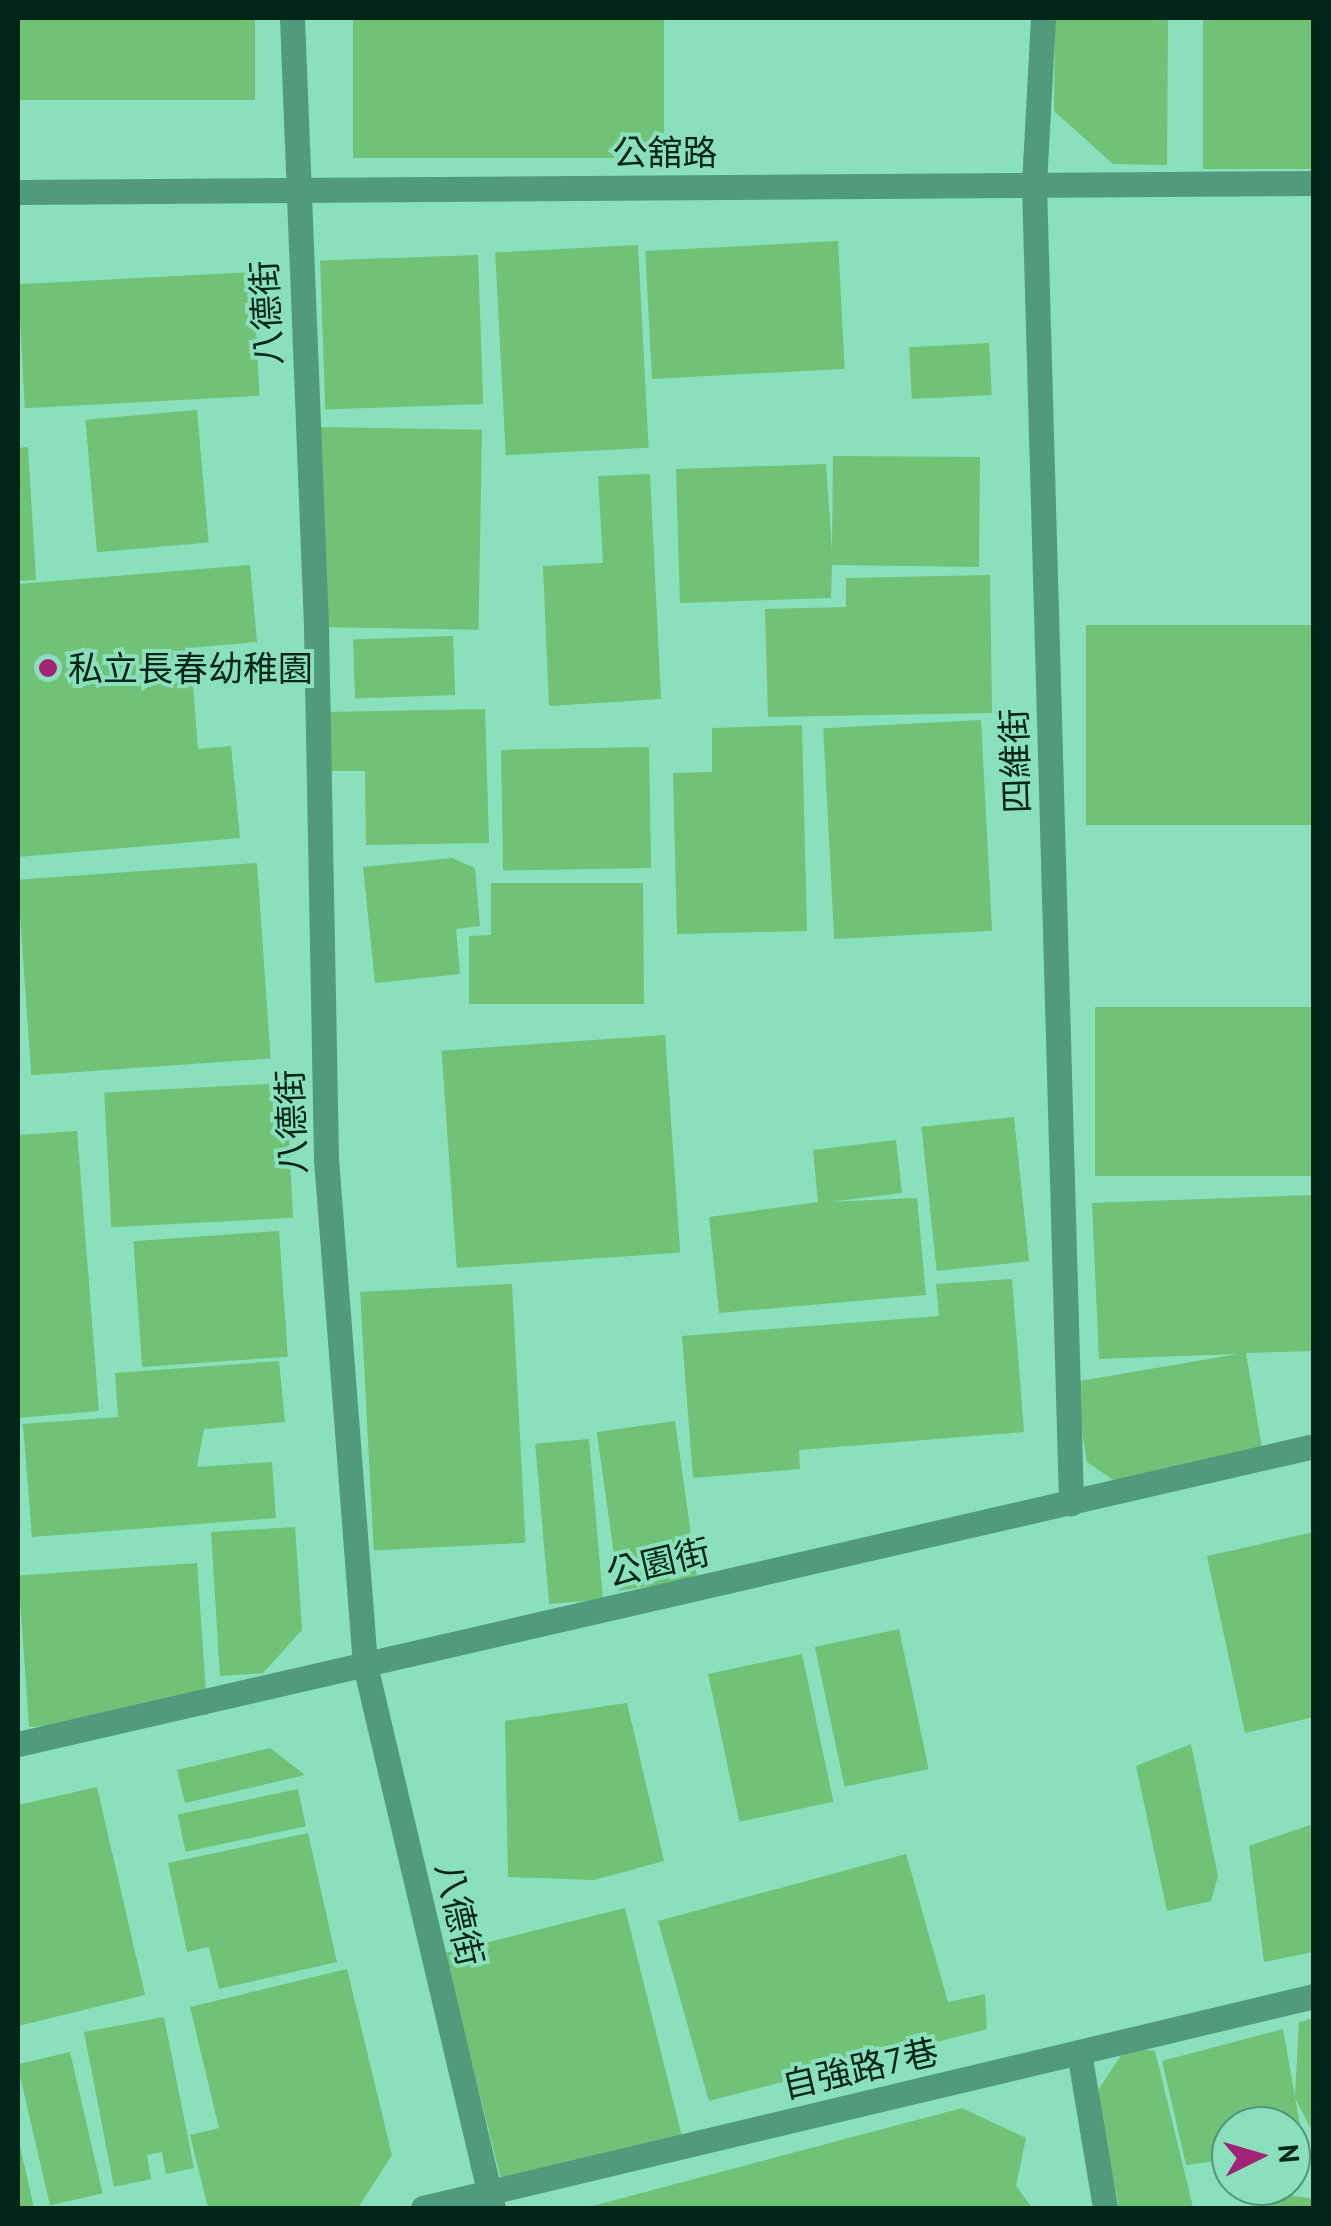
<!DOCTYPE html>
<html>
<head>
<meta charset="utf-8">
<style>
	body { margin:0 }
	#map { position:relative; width:1331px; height:2226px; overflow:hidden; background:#8adfbc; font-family:"PT Sans","Noto Sans TC",sans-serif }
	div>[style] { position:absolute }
	.building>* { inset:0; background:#6fc276; transform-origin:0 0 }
	.service>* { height:25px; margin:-12.5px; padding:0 12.5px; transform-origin:12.5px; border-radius:12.5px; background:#509b7d }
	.minor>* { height:25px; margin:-12.5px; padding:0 12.5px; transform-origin:12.5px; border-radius:12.5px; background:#509b7d }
	.dots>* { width:28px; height:28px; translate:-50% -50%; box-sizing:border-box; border:5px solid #8adfbc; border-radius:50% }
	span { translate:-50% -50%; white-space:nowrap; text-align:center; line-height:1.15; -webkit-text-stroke:8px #8adfbc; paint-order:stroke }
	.street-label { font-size:35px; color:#012619 }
	.poi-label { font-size:35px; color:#012619 }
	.left { translate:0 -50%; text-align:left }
	.frame { position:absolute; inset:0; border:20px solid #012619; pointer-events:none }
	.north { position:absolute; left:1211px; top:2106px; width:100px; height:100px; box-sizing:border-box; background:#8adfbc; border:2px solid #53957b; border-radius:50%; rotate:85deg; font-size:28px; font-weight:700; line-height:40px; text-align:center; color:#012619 }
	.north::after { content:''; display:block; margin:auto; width:35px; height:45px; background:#a12376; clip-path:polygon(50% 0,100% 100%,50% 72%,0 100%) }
</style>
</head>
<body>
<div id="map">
	<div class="building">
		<div style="left:18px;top:18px;width:237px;height:82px"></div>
		<div style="left:353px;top:18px;width:311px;height:140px"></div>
		<div style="clip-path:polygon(1055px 18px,1168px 19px,1167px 165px,1113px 164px,1054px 111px)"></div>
		<div style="left:1203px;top:18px;width:111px;height:151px"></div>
		<div style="left:838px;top:241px;width:128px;height:193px;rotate:87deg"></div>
		<div style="left:638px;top:245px;width:203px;height:143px;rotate:87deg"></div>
		<div style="left:478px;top:255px;width:149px;height:158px;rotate:88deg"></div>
		<div style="left:253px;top:272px;width:124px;height:235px;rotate:87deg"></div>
		<div style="left:989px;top:343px;width:52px;height:80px;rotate:87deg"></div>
		<div style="left:197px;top:410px;width:133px;height:112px;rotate:85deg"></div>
		<div style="left:319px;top:427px;width:163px;height:200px;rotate:1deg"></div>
		<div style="clip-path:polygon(28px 447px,36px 580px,18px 581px,18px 448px)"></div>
		<div style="clip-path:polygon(833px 456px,980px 457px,979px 567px,832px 565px,831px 598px,680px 603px,676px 469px,826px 464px,832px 551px)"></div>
		<div style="clip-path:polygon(650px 474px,661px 699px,549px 706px,543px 566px,603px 563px,598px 476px)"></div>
		<div style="clip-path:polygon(250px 565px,257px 642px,190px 648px,198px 749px,231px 746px,240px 838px,18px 857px,18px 584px)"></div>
		<div style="clip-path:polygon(990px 575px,992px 713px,768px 717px,765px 609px,846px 607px,846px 578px)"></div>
		<div style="left:1314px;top:625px;width:200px;height:228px;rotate:90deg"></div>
		<div style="left:453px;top:636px;width:59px;height:100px;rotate:88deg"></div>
		<div style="clip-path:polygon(485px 709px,489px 843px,366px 845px,365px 771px,326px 771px,325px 712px)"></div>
		<div style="left:981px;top:720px;width:211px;height:158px;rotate:87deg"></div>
		<div style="clip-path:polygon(802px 725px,807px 931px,677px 934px,673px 773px,712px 772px,712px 728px)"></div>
		<div style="left:649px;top:747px;width:121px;height:148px;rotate:89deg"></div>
		<div style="clip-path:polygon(452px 858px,475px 868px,480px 926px,456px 929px,460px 974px,375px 983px,363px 867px)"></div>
		<div style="left:257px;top:863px;width:196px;height:240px;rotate:86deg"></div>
		<div style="clip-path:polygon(491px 883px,643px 883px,644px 1004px,469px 1004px,469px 936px,491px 935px)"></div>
		<div style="left:1314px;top:1007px;width:169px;height:219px;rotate:90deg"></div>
		<div style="left:665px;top:1035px;width:218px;height:224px;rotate:86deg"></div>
		<div style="left:286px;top:1083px;width:135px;height:182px;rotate:87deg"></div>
		<div style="left:1014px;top:1117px;width:145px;height:93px;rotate:84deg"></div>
		<div style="clip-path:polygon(77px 1131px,99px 1411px,18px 1418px,18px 1135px)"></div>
		<div style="clip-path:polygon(896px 1140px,902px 1193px,829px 1202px,917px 1198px,926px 1295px,719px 1313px,709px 1217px,818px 1202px,813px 1150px)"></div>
		<div style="clip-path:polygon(1314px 1195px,1314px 1351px,1246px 1353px,1263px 1454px,1115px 1481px,1087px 1462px,1074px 1382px,1238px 1354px,1099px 1359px,1092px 1203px)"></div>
		<div style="left:279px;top:1231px;width:126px;height:146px;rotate:86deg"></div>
		<div style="clip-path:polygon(1012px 1279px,1024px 1432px,799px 1450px,800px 1469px,693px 1478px,682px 1336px,939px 1316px,936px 1284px)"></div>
		<div style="left:512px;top:1284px;width:259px;height:152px;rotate:87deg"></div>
		<div style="clip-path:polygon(279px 1361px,285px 1422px,204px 1429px,197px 1467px,272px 1462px,276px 1518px,32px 1537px,23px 1424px,118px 1417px,115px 1373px)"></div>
		<div style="left:675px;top:1421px;width:160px;height:79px;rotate:82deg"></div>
		<div style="left:589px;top:1439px;width:161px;height:54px;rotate:85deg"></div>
		<div style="clip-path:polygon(295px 1527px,302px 1630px,263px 1673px,220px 1676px,211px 1532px)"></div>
		<div style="clip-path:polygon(1314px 1532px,1314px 1717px,1245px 1733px,1207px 1556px)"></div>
		<div style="left:197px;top:1563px;width:152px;height:179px;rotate:86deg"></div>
		<div style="left:899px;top:1629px;width:143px;height:86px;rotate:78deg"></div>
		<div style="left:802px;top:1654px;width:151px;height:96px;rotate:78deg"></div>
		<div style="clip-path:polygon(627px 1703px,664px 1861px,594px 1880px,508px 1877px,505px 1721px)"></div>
		<div style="clip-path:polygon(1191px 1744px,1218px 1876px,1211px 1901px,1167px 1911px,1136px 1766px)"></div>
		<div style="clip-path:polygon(270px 1748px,305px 1775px,185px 1803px,177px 1770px)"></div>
		<div style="clip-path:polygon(97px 1787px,145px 1995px,18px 2026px,18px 1805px)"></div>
		<div style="left:298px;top:1789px;width:38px;height:123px;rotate:78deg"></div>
		<div style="clip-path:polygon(1313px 1824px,1314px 1952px,1264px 1962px,1249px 1846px)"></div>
		<div style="clip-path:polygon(308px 1833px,337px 1962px,219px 1989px,209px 1947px,187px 1952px,168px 1863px)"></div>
		<div style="clip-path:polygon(906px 1854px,948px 2002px,985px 1994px,987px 2029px,709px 2101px,658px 1921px)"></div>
		<div style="left:625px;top:1908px;width:235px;height:186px;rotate:76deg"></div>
		<div style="clip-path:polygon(347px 1969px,392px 2155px,358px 2208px,208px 2208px,190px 2135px,219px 2128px,190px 2007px)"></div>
		<div style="clip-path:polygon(164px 2017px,194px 2168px,166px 2174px,162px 2152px,147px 2155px,151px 2179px,114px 2187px,84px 2032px)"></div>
		<div style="clip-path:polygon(1314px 2018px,1314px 2135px,1295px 2098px,1305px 2151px,1291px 2152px,1291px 2126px,1231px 2126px,1231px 2159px,1186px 2165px,1162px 2061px,1283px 2029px,1295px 2097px,1299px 2022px)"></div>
		<div style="clip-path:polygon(1127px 2047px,1155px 2051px,1193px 2207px,1119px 2208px,1096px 2093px)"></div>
		<div style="left:70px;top:2052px;width:145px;height:54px;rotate:77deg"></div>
		<div style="clip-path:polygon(962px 2108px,1026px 2138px,1016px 2186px,1032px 2208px,585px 2208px)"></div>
		<div style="clip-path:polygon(19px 2142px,34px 2208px,18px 2208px)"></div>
		<div style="clip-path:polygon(1288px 2195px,1314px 2199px,1314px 2208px,1262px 2208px)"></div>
	</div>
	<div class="service">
		<div style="left:1079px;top:2052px;width:158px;rotate:80.5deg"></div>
		<div style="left:423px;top:2208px;width:916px;rotate:-13.38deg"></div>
	</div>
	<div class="minor">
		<div style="left:292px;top:18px;width:609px;rotate:87.74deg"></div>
		<div style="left:316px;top:627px;width:532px;rotate:88.92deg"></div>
		<div style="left:326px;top:1159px;width:508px;rotate:85.59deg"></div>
		<div style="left:365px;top:1665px;width:558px;rotate:76.74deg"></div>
		<div style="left:1043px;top:18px;width:167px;rotate:93.1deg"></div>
		<div style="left:1034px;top:185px;width:1319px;rotate:88.39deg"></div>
		<div style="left:18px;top:192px;width:1296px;rotate:-0.4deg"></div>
		<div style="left:18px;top:1744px;width:1330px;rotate:-12.95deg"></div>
	</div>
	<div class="dots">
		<div style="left:48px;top:668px;background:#a12376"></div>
	</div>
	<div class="street-label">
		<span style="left:665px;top:152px">公舘路</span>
		<span style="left:266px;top:313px;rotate:-93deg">八德街</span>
		<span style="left:1015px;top:761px;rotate:-92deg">四維街</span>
		<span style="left:291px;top:1122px;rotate:-92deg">八德街</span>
		<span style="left:658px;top:1562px;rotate:-13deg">公園街</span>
		<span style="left:460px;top:1914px;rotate:77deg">八德街</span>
		<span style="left:860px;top:2068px;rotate:-13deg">自強路7巷</span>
	</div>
	<div class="poi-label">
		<span class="left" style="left:68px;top:668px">私立長春幼稚園</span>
	</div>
	<div class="frame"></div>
	<div class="north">N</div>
</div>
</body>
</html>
